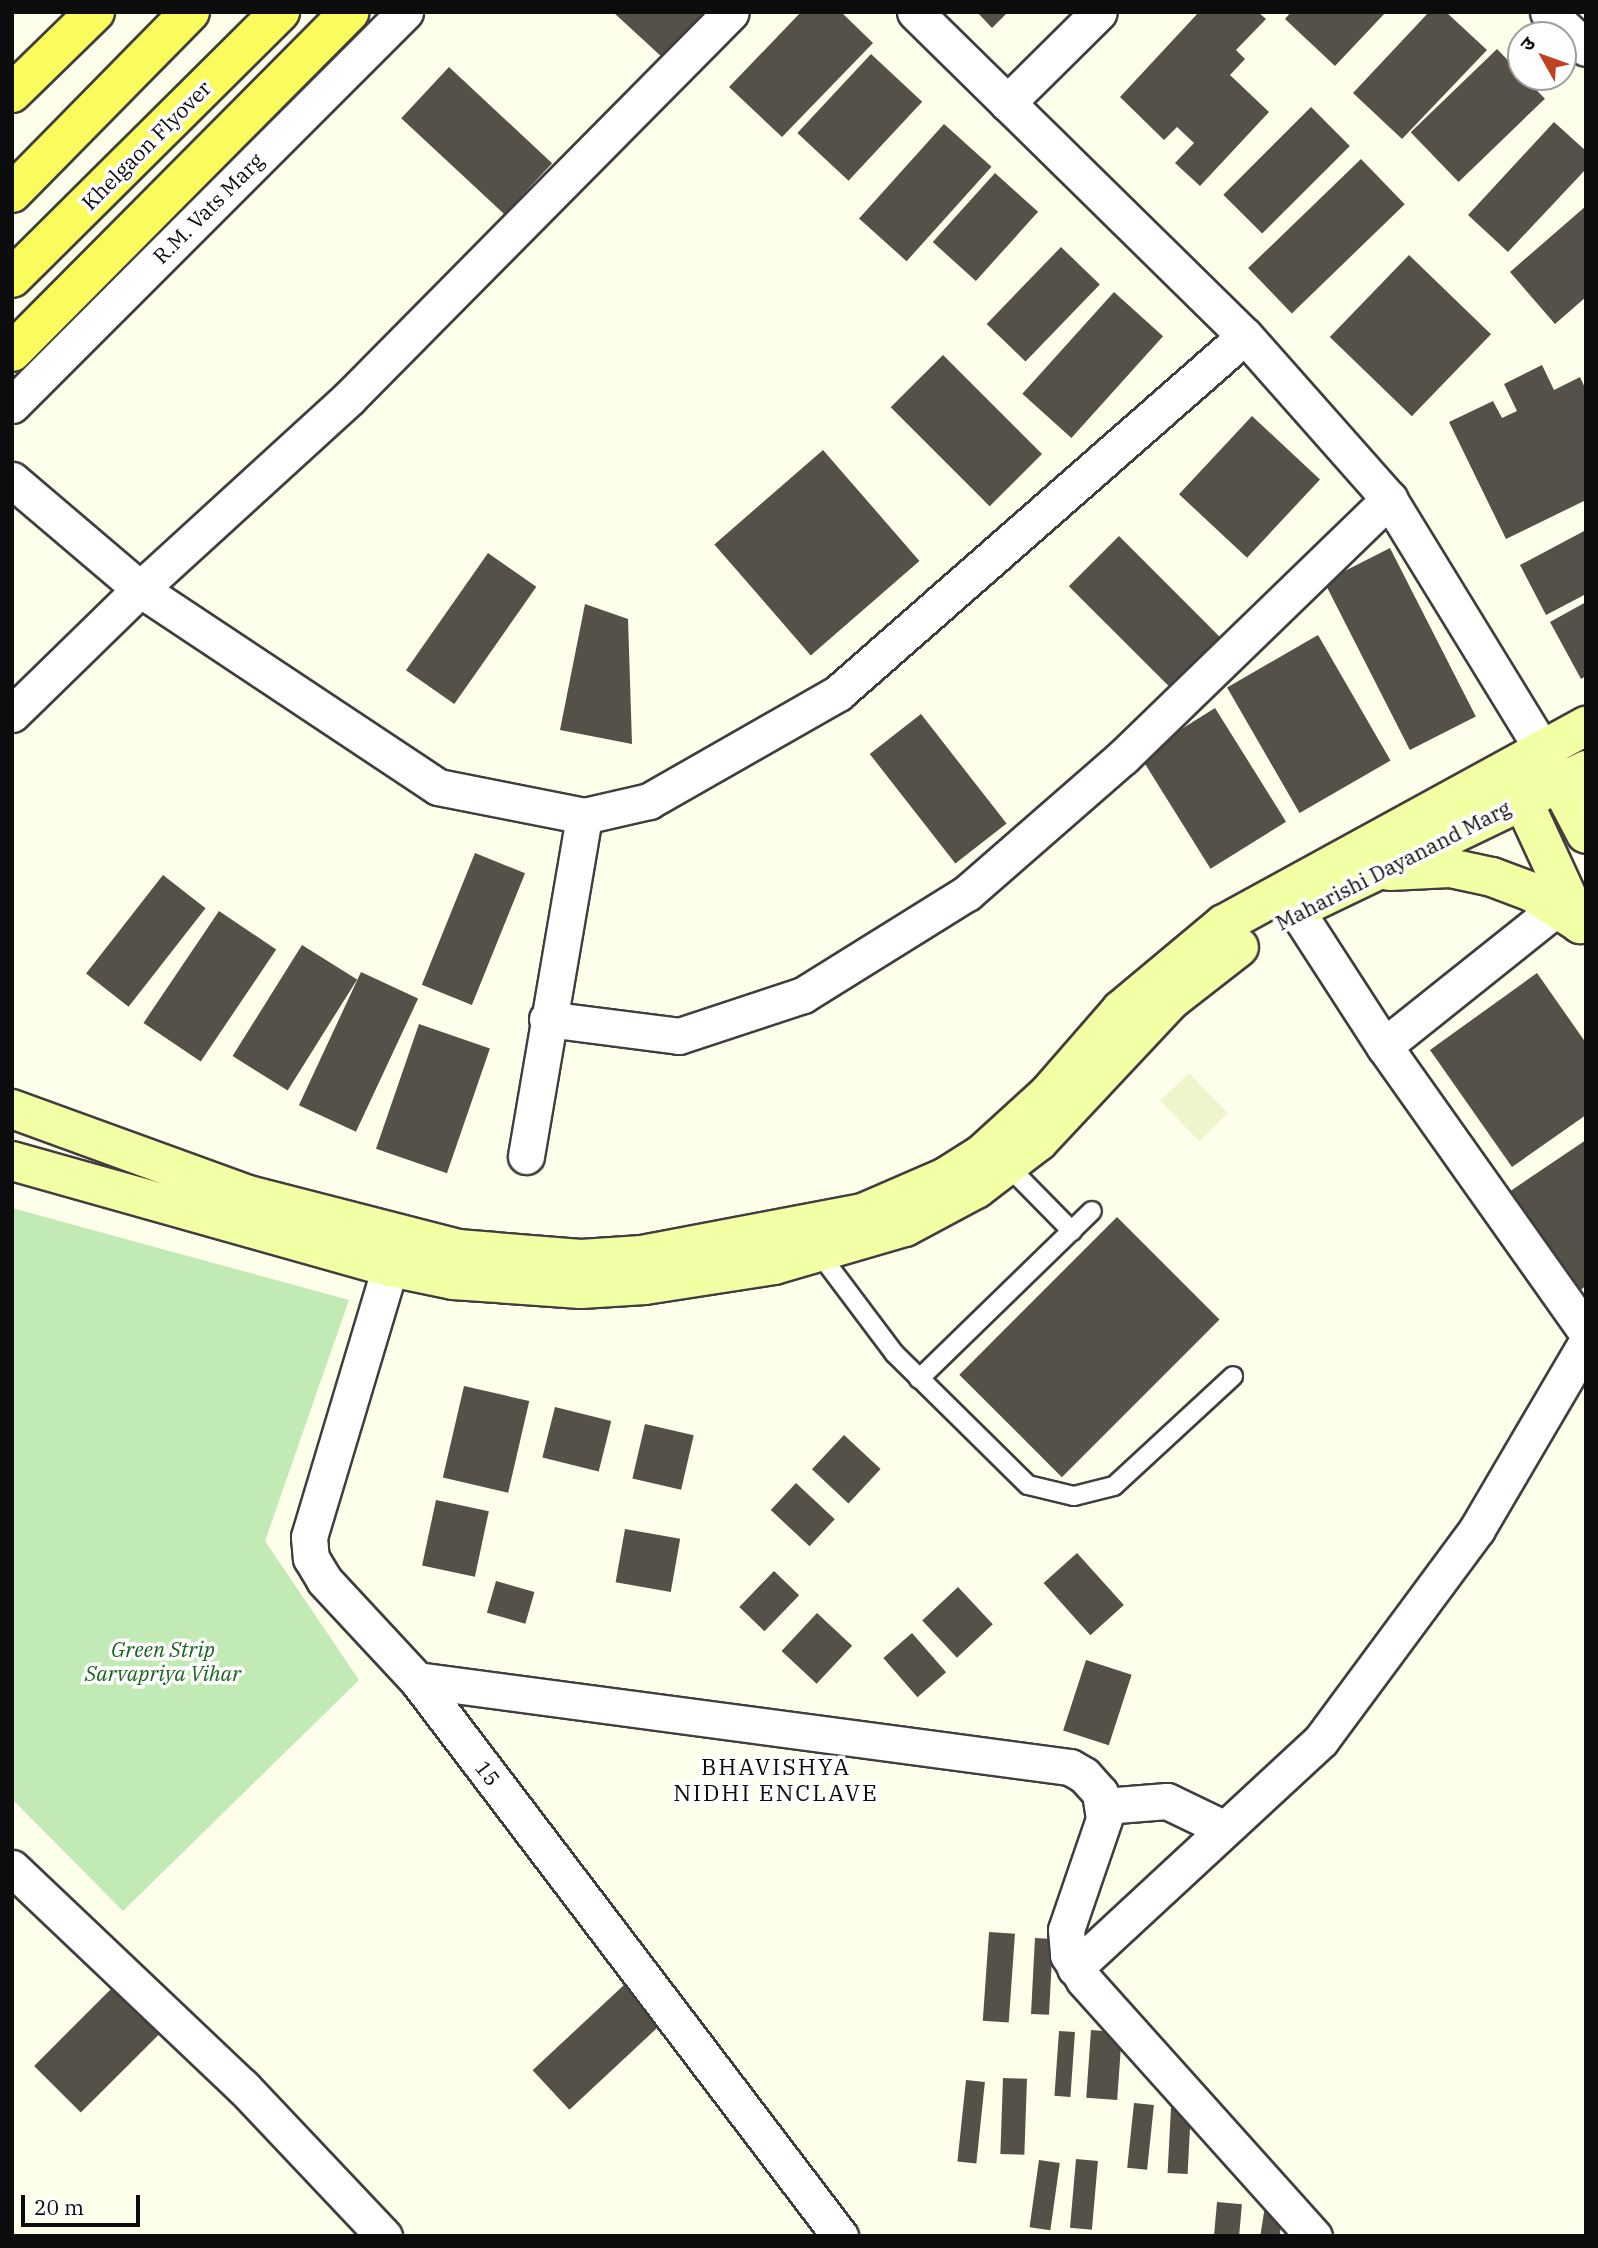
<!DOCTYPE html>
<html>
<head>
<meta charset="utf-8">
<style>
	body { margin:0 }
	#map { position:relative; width:1598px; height:2248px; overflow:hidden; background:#feffea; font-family:"IBM Plex Serif","Noto Sans Devanagari",serif }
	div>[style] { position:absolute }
	.farmland>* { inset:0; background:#eef5ca; transform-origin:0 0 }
	.green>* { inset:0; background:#c2eab4 }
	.building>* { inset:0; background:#555048; transform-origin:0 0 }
	.roads { filter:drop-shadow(2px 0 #3f3f3f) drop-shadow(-2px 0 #3f3f3f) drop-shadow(0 2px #3f3f3f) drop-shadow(0 -2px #3f3f3f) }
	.lane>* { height:18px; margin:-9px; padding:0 9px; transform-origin:9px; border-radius:9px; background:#fff }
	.street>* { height:35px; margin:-17.5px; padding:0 17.5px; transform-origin:17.5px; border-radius:17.5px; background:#fff }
	.secondary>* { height:38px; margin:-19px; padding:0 19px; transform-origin:19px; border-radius:19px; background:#f2ffa5 }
	.primary>* { height:38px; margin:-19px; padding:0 19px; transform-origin:19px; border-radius:19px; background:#fafc5d }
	span { translate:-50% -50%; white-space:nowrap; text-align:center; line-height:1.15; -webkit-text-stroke:7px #fff; paint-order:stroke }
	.street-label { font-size:21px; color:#0c0c0c }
	.park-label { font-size:21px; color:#1b641e; font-style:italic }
	.neighbourhood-label { font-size:23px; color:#0c0c0c; letter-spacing:2px }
	.frame { position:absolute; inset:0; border:14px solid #0c0c0c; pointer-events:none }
	.north { position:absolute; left:1507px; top:21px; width:70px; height:70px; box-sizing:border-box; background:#fff; border:2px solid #9e9e9e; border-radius:50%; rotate:310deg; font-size:19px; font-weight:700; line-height:28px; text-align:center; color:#0c0c0c }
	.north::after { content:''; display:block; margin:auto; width:24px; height:32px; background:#bf4221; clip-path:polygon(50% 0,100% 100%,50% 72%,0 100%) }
	.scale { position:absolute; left:21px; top:2195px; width:119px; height:32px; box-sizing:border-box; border:4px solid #0c0c0c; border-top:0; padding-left:9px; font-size:21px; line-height:24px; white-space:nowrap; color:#0c0c0c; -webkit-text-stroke:5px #fff; paint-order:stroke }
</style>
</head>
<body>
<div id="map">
	<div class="farmland">
		<div style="left:1189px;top:1073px;width:56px;height:40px;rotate:46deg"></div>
	</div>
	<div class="green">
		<div style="clip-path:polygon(12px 1208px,349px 1300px,265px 1541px,359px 1680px,123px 1911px,12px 1799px)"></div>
	</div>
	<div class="building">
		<div style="clip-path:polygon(613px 12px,705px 12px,663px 58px)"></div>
		<div style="clip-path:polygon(801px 12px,841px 12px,873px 43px,782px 137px,729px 87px)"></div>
		<div style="clip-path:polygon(977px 12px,1008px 12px,992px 28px)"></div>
		<div style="clip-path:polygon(1199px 12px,1258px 12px,1266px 19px,1236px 50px,1245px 59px,1230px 75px,1269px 112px,1200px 186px,1175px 163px,1194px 143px,1177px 127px,1164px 140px,1120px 97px)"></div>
		<div style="clip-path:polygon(1291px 12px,1386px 12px,1335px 66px,1285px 19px)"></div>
		<div style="clip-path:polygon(1429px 12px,1446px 12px,1487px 50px,1402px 139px,1353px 93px)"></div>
		<div style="left:1497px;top:49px;width:69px;height:120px;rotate:46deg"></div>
		<div style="left:871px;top:54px;width:70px;height:108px;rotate:43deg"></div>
		<div style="left:449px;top:67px;width:141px;height:70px;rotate:43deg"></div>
		<div style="left:1311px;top:107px;width:55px;height:124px;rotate:45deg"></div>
		<div style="clip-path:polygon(1554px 122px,1586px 151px,1586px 169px,1508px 252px,1468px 215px)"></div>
		<div style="left:944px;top:124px;width:64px;height:127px;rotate:42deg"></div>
		<div style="left:1361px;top:159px;width:63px;height:157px;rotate:46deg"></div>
		<div style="left:995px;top:173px;width:58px;height:93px;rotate:42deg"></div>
		<div style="clip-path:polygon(1586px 206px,1586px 297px,1555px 324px,1510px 272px)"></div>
		<div style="left:1061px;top:247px;width:54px;height:107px;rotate:44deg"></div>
		<div style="left:1409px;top:255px;width:114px;height:114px;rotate:44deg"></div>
		<div style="left:1114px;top:292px;width:66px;height:137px;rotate:42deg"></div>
		<div style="left:943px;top:355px;width:140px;height:74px;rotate:45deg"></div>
		<div style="clip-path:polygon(1542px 365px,1554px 390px,1580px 377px,1586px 390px,1586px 500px,1506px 539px,1449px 422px,1493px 401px,1502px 418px,1517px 411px,1504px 384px)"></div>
		<div style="left:1252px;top:416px;width:93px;height:107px;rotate:43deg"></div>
		<div style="left:823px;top:450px;width:147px;height:144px;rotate:49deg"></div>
		<div style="clip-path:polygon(1586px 530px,1586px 594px,1546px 615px,1520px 565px)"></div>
		<div style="left:1119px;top:536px;width:148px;height:71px;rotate:45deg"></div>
		<div style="left:1390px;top:548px;width:189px;height:74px;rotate:63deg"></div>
		<div style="left:488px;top:553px;width:59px;height:143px;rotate:35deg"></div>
		<div style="clip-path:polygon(1586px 602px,1586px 676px,1581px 679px,1550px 622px)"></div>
		<div style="clip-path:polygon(585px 604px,628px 619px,632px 744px,560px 730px)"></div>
		<div style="left:1318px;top:635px;width:145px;height:105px;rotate:60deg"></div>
		<div style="left:1215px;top:708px;width:134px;height:89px;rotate:58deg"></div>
		<div style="left:921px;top:714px;width:139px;height:65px;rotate:52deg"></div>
		<div style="left:475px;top:853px;width:54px;height:142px;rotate:22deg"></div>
		<div style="left:163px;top:875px;width:54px;height:125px;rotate:38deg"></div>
		<div style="left:219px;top:911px;width:69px;height:135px;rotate:34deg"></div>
		<div style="left:302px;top:945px;width:65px;height:131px;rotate:32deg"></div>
		<div style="left:361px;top:972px;width:63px;height:147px;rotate:25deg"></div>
		<div style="clip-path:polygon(1537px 973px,1586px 1043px,1586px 1115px,1512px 1167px,1430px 1050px)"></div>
		<div style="left:419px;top:1024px;width:75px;height:132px;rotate:19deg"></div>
		<div style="clip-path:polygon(1586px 1140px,1586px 1286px,1573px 1295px,1506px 1194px)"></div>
		<div style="left:1117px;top:1217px;width:145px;height:223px;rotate:45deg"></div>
		<div style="left:464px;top:1386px;width:67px;height:94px;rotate:13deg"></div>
		<div style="left:555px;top:1407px;width:58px;height:52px;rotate:14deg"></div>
		<div style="left:645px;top:1424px;width:50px;height:56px;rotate:13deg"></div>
		<div style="left:844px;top:1435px;width:50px;height:47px;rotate:43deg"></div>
		<div style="left:796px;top:1483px;width:53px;height:37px;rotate:43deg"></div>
		<div style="left:436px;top:1500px;width:54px;height:67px;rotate:12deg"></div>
		<div style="left:625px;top:1529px;width:56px;height:54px;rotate:10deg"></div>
		<div style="left:1077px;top:1553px;width:70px;height:45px;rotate:48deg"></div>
		<div style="left:774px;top:1571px;width:35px;height:50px;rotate:44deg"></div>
		<div style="left:496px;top:1581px;width:40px;height:33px;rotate:16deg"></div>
		<div style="left:958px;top:1587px;width:51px;height:49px;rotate:47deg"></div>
		<div style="left:817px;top:1613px;width:48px;height:52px;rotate:43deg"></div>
		<div style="left:912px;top:1633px;width:52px;height:38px;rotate:49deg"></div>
		<div style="left:1086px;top:1660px;width:48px;height:74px;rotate:18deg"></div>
		<div style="left:989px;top:1932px;width:26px;height:89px;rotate:4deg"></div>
		<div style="left:1035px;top:1938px;width:18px;height:76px;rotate:3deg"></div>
		<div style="left:624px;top:1985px;width:54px;height:125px;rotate:47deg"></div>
		<div style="left:114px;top:1986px;width:66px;height:113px;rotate:45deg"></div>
		<div style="left:1091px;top:2030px;width:31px;height:68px;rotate:4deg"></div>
		<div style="left:1059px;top:2031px;width:16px;height:65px;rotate:4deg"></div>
		<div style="left:1003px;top:2078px;width:24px;height:76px;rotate:2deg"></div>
		<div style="left:966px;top:2080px;width:19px;height:82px;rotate:6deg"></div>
		<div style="left:1134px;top:2103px;width:20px;height:65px;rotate:6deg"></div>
		<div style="left:1171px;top:2108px;width:20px;height:65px;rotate:3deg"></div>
		<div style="left:1076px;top:2159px;width:22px;height:69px;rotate:5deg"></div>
		<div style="left:1039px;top:2160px;width:21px;height:68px;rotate:8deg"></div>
		<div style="left:1217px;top:2202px;width:25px;height:34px;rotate:5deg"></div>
		<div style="left:1265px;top:2206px;width:19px;height:30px;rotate:9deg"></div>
	</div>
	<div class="roads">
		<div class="lane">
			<div style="left:1009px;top:1167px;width:90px;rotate:45.5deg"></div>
			<div style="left:819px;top:1253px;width:125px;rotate:53.1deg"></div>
			<div style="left:894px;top:1353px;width:188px;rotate:44.6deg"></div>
			<div style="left:1028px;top:1485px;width:47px;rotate:13.4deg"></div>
			<div style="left:1074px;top:1496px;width:41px;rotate:-14deg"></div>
			<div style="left:1114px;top:1486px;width:162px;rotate:-42.7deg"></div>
			<div style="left:919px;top:1379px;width:241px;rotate:-44.2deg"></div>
		</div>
		<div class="street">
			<div style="left:915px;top:12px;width:462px;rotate:44.5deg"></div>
			<div style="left:1245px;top:336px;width:217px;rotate:48.5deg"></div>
			<div style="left:1389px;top:499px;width:291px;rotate:58.5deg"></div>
			<div style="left:1548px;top:12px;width:52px;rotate:43.5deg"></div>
			<div style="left:1007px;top:103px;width:129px;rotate:-44.7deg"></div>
			<div style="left:12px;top:405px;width:556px;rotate:-45deg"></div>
			<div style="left:12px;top:480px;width:168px;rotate:40.4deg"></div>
			<div style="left:140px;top:589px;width:358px;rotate:33.6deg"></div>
			<div style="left:438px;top:787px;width:149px;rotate:11.2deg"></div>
			<div style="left:584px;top:816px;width:67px;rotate:-13deg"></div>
			<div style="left:649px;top:801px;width:218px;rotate:-29.7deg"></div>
			<div style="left:838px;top:693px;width:541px;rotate:-41.26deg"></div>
			<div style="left:12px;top:714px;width:179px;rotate:-44.3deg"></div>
			<div style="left:140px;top:589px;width:282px;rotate:-42.4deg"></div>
			<div style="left:348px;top:399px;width:544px;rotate:-45.3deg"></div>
			<div style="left:1296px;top:910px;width:162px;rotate:57.1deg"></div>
			<div style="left:1384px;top:1046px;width:349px;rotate:54.7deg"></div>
			<div style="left:547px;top:1019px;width:133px;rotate:7.3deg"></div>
			<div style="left:679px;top:1036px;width:131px;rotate:-18.3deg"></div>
			<div style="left:803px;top:995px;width:193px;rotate:-31.9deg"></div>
			<div style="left:967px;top:893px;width:207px;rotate:-41.1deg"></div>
			<div style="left:1123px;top:757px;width:371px;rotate:-44.1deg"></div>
			<div style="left:1384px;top:1046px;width:221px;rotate:-38.6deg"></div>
			<div style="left:526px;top:1156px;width:345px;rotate:-80.3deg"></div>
			<div style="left:390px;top:1267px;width:282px;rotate:106.7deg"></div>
			<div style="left:309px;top:1537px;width:21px;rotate:85deg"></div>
			<div style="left:311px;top:1558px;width:26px;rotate:59deg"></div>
			<div style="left:324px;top:1580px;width:137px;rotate:47.1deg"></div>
			<div style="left:417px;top:1680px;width:699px;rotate:52.74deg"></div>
			<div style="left:417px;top:1680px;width:659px;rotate:7.59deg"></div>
			<div style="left:1070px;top:1767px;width:16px;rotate:30deg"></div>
			<div style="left:1084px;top:1775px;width:24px;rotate:48deg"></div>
			<div style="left:1100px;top:1793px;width:26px;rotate:81deg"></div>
			<div style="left:1104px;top:1819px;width:117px;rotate:108.9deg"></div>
			<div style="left:1066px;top:1930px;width:25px;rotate:85deg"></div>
			<div style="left:1068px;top:1955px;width:30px;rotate:57deg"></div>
			<div style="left:1084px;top:1980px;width:344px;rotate:48.1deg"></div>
			<div style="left:1104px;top:1806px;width:63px;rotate:-4.5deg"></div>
			<div style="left:1167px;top:1801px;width:64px;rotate:25.8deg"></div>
			<div style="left:12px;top:1868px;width:318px;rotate:43.5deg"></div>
			<div style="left:243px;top:2087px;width:205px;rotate:46.6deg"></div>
			<div style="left:1075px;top:1968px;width:335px;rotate:-42.8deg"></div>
			<div style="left:1321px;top:1740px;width:262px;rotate:-53.5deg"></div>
			<div style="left:1477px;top:1529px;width:216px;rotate:-59.6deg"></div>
		</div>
		<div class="secondary">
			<div style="left:1548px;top:762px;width:81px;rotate:62.2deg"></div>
			<div style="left:1511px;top:775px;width:164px;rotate:65.2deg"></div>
			<div style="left:1390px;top:871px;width:60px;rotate:-2.9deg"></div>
			<div style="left:1450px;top:868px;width:43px;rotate:12.1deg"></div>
			<div style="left:1492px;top:877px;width:43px;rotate:20.6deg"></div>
			<div style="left:1532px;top:892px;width:59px;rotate:33.1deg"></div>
			<div style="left:1314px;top:901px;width:302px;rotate:-25.7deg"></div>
			<div style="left:12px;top:1109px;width:251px;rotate:20deg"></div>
			<div style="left:248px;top:1195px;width:217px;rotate:14.4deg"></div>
			<div style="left:458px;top:1249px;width:123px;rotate:4.6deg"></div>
			<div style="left:581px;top:1259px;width:61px;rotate:-3.8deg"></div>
			<div style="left:642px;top:1255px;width:225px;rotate:-10.8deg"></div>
			<div style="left:863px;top:1213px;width:88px;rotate:-23.4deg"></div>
			<div style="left:944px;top:1178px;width:45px;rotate:-32.3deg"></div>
			<div style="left:982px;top:1154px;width:89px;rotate:-42.3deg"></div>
			<div style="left:1048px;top:1094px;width:111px;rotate:-49deg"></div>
			<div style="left:1121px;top:1010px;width:134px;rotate:-39.9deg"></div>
			<div style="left:1224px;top:924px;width:413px;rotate:-28.7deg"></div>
			<div style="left:12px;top:1161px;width:393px;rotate:15.7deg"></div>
			<div style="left:390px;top:1267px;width:64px;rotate:11.7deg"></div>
			<div style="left:453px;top:1280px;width:128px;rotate:4deg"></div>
			<div style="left:581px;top:1289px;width:64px;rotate:-3.6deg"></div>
			<div style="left:645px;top:1285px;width:131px;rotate:-8.8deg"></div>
			<div style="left:774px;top:1265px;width:136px;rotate:-16.2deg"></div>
			<div style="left:905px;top:1227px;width:81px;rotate:-28.2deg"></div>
			<div style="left:976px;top:1189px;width:79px;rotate:-37.3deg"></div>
			<div style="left:1039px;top:1141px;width:193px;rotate:-46.9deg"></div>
			<div style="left:1171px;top:1000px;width:86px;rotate:-37.9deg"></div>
		</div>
		<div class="primary">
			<div style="left:12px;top:93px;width:116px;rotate:-44.3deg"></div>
			<div style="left:12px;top:193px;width:254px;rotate:-45.5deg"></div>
			<div style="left:12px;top:278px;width:378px;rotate:-44.8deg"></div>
			<div style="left:12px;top:352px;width:479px;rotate:-45.2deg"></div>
		</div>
	</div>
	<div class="street-label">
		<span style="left:146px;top:145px;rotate:-45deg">Khelgaon Flyover</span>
		<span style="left:208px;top:208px;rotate:-45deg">R.M. Vats Marg</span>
		<span style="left:1393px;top:865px;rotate:-27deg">Maharishi Dayanand Marg</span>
		<span style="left:488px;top:1773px;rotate:53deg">15</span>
	</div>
	<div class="park-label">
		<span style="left:163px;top:1661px">Green Strip<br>Sarvapriya Vihar</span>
	</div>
	<div class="neighbourhood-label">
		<span style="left:776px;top:1779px">BHAVISHYA<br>NIDHI ENCLAVE</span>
	</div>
	<div class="frame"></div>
	<div class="north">उ</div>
	<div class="scale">20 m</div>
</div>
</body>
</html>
